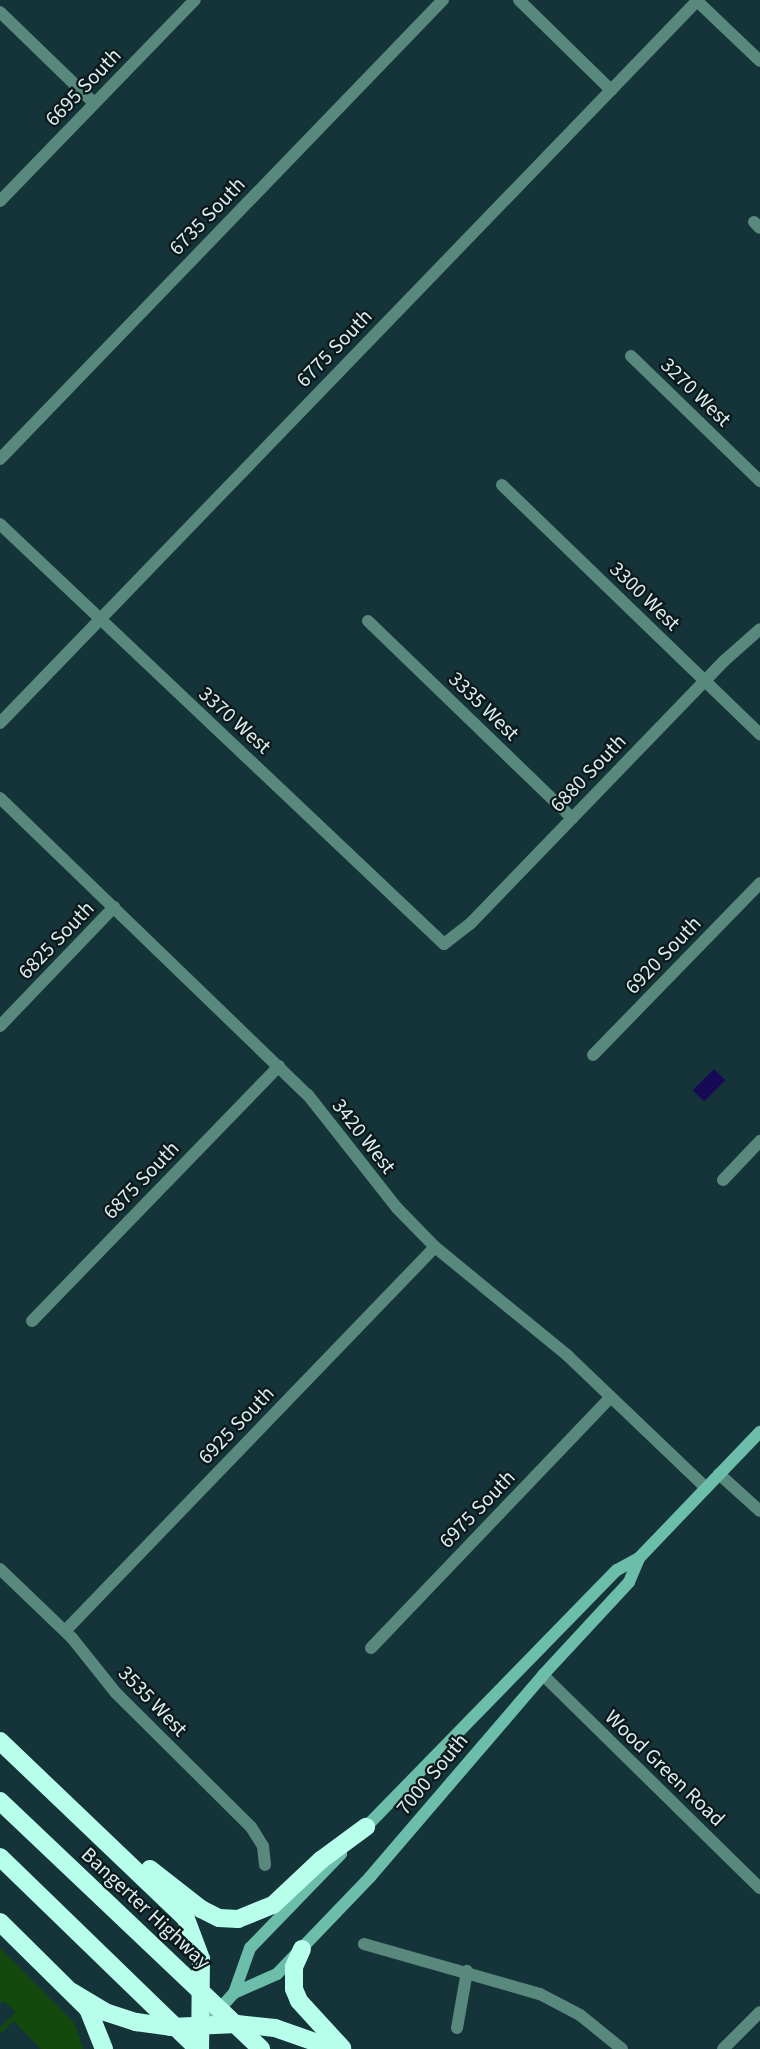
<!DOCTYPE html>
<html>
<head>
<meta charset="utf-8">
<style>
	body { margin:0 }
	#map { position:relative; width:760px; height:2049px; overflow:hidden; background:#153439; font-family:"Source Sans 3",sans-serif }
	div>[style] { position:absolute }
	.green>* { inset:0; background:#14490e }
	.water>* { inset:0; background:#180956; transform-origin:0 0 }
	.minor>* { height:12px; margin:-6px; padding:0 6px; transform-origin:6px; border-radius:6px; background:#58897c }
	.tertiary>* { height:12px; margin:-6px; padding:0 6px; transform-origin:6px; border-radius:6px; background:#58897c }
	.secondary>* { height:12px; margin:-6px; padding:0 6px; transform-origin:6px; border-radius:6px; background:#6cbda9 }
	.motorway>* { height:18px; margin:-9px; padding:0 9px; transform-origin:9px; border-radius:9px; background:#b7feeb }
	span { translate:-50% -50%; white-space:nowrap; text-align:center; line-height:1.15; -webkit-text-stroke:4.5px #0c191b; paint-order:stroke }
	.street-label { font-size:21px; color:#dcedf0 }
</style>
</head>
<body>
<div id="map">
	<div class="green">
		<div style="clip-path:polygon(0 1948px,75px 2024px,83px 2049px,41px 2049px,14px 2021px,0 2034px,0 2028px,16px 2012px,4px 2001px,0 2004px)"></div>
	</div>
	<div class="water">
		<div style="left:714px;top:1069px;width:16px;height:30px;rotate:45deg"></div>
	</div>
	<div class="minor">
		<div style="left:519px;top:0;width:129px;rotate:44.4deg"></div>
		<div style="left:0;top:12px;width:131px;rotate:44.1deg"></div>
		<div style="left:0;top:201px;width:280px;rotate:-45.9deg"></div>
		<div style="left:754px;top:222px;width:8px;rotate:45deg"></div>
		<div style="left:631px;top:356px;width:180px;rotate:44.1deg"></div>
		<div style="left:0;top:459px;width:638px;rotate:-46.02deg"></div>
		<div style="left:502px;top:485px;width:359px;rotate:44deg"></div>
		<div style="left:0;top:524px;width:611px;rotate:43.41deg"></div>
		<div style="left:444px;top:944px;width:33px;rotate:-38deg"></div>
		<div style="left:470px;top:924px;width:366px;rotate:-46deg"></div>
		<div style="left:724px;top:661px;width:48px;rotate:-41.6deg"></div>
		<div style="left:368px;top:621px;width:284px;rotate:44deg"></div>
		<div style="left:0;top:723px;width:1004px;rotate:-46.01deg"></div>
		<div style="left:0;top:798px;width:428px;rotate:44deg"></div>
		<div style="left:308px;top:1095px;width:144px;rotate:51.8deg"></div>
		<div style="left:397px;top:1208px;width:54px;rotate:45.7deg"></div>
		<div style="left:435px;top:1247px;width:172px;rotate:39.3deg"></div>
		<div style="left:568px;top:1356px;width:191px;rotate:43.7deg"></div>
		<div style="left:0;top:1026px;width:165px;rotate:-46.2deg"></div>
		<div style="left:593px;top:1055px;width:240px;rotate:-45.8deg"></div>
		<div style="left:723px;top:1180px;width:54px;rotate:-46.5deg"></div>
		<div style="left:32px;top:1321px;width:355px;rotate:-45.9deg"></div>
		<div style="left:719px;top:1474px;width:55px;rotate:42.1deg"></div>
		<div style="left:0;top:1569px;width:100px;rotate:43.8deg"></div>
		<div style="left:72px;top:1638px;width:70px;rotate:51.3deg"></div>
		<div style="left:116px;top:1693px;width:190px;rotate:44.8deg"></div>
		<div style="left:251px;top:1827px;width:22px;rotate:58deg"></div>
		<div style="left:263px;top:1846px;width:19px;rotate:84deg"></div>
		<div style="left:65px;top:1631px;width:533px;rotate:-46.06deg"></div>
		<div style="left:371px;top:1648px;width:347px;rotate:-46.3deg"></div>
		<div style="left:543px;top:1675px;width:304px;rotate:44.5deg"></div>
		<div style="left:364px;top:1944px;width:183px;rotate:15.9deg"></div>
		<div style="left:540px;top:1994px;width:45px;rotate:27.7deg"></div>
		<div style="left:580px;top:2015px;width:54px;rotate:39deg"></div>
		<div style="left:457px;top:2028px;width:58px;rotate:-80deg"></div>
		<div style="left:723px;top:2049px;width:52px;rotate:-45deg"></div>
	</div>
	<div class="tertiary">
		<div style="left:696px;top:0;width:88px;rotate:43.6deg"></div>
	</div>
	<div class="secondary">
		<div style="left:361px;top:1832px;width:366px;rotate:-45.7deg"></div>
		<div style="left:617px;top:1570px;width:25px;rotate:-29deg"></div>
		<div style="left:234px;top:1993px;width:48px;rotate:-70.4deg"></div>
		<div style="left:250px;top:1948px;width:131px;rotate:-45.9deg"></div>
		<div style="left:215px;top:2014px;width:28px;rotate:-48deg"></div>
		<div style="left:234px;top:1993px;width:47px;rotate:-23.8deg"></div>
		<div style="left:277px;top:1974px;width:134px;rotate:-46.2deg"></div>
		<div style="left:370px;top:1877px;width:266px;rotate:-49.4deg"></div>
		<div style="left:543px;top:1675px;width:127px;rotate:-47.2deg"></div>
		<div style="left:629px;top:1582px;width:26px;rotate:-67deg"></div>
		<div style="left:639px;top:1558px;width:175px;rotate:-46.2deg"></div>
	</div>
	<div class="motorway">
		<div style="left:0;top:1741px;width:257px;rotate:43.7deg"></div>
		<div style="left:186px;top:1919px;width:43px;rotate:69.4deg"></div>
		<div style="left:201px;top:1959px;width:90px;rotate:90.6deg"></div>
		<div style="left:0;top:1801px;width:360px;rotate:43.5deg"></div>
		<div style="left:0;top:1857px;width:276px;rotate:44.1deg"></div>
		<div style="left:150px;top:1869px;width:65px;rotate:38.1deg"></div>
		<div style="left:201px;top:1909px;width:20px;rotate:27deg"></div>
		<div style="left:219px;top:1918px;width:19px;rotate:3deg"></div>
		<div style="left:238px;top:1919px;width:38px;rotate:-22deg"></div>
		<div style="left:273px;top:1905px;width:66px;rotate:-43.2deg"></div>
		<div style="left:321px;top:1860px;width:56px;rotate:-36.3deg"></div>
		<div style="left:0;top:1922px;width:124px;rotate:44.7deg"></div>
		<div style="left:88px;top:2009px;width:43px;rotate:68.2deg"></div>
		<div style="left:302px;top:1949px;width:20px;rotate:114deg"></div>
		<div style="left:294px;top:1967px;width:22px;rotate:90deg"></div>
		<div style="left:294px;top:1989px;width:13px;rotate:67deg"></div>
		<div style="left:299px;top:2001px;width:64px;rotate:47.5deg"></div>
		<div style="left:72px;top:1992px;width:39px;rotate:31deg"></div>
		<div style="left:105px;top:2012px;width:33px;rotate:18deg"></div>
		<div style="left:136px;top:2022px;width:35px;rotate:8deg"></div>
		<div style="left:171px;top:2027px;width:66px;rotate:-2.6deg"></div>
		<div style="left:237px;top:2024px;width:38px;rotate:6deg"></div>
		<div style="left:275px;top:2028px;width:64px;rotate:19.3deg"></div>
	</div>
	<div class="street-label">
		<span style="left:83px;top:87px;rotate:-46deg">6695 South</span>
		<span style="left:207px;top:216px;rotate:-46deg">6735 South</span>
		<span style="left:334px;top:348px;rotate:-46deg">6775 South</span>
		<span style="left:696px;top:392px;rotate:44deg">3270 West</span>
		<span style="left:645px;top:596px;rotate:44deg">3300 West</span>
		<span style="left:484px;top:706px;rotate:44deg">3335 West</span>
		<span style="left:235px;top:720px;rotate:42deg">3370 West</span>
		<span style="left:588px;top:773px;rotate:-46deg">6880 South</span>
		<span style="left:56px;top:940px;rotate:-46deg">6825 South</span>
		<span style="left:663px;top:955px;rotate:-46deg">6920 South</span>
		<span style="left:364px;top:1136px;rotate:52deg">3420 West</span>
		<span style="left:141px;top:1180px;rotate:-46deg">6875 South</span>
		<span style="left:236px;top:1425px;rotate:-46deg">6925 South</span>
		<span style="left:477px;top:1509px;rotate:-46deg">6975 South</span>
		<span style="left:153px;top:1701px;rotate:46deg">3535 West</span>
		<span style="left:665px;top:1768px;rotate:44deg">Wood Green Road</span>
		<span style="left:432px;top:1774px;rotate:-50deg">7000 South</span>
		<span style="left:146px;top:1908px;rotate:43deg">Bangerter Highway</span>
	</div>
</div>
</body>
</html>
